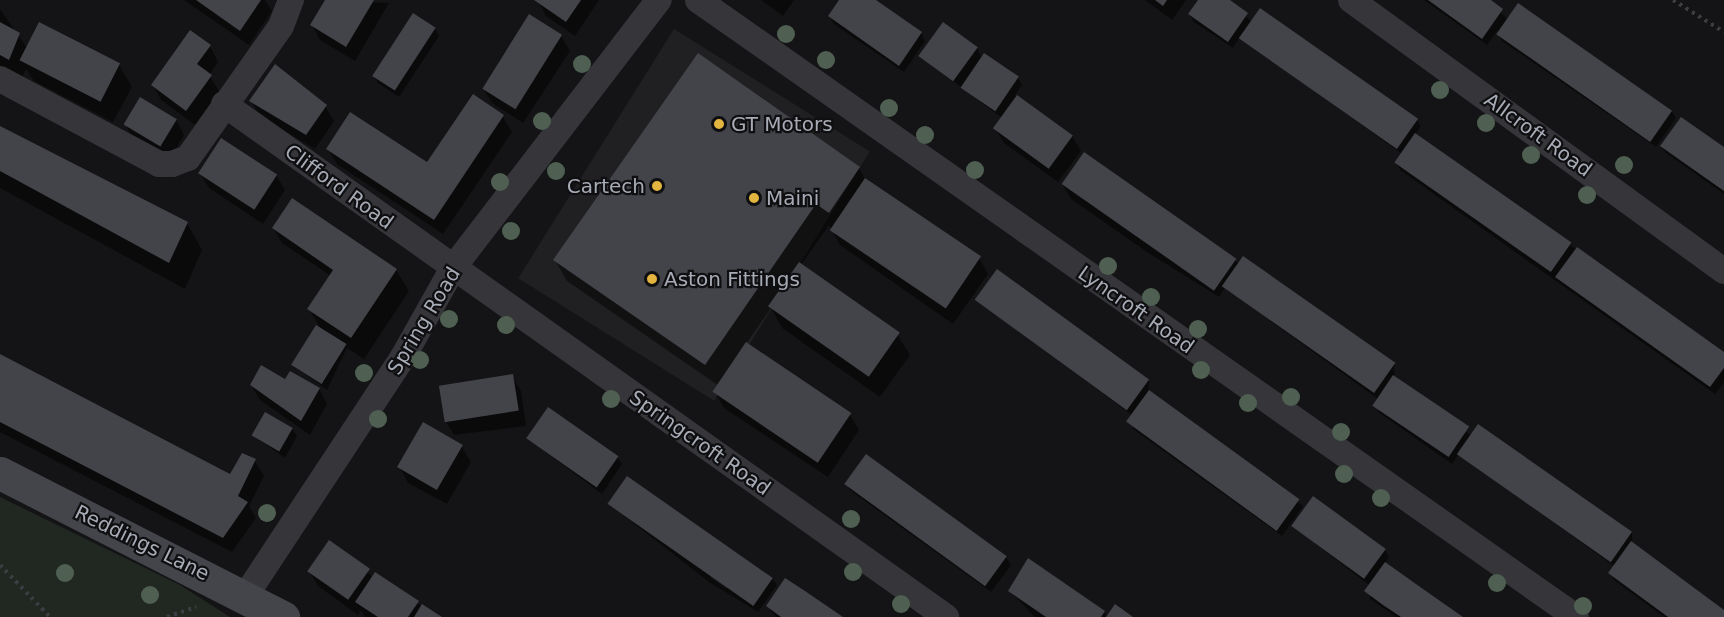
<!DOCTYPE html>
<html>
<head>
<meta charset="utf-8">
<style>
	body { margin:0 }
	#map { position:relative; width:1724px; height:617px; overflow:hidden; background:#141416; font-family:"DejaVu Sans",sans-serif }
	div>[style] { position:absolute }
	.built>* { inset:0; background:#202023; transform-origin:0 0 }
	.green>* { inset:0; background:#212822 }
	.shadow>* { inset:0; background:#0007 }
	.building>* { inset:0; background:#434449; transform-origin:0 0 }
	.path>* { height:4px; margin-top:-2px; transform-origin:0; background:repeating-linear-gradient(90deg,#3c3d41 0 3px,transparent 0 7.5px) }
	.street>* { height:26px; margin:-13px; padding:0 13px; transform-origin:13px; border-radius:13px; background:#36363a }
	.secondary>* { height:33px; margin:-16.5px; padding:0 16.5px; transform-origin:16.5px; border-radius:16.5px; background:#44454a }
	.trees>* { width:18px; height:18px; margin:-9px; border-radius:50%; background:#4f6052 }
	.dots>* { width:16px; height:16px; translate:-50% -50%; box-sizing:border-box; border:3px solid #0f0f11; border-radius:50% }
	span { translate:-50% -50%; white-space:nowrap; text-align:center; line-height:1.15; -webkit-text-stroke:4.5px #0f0f11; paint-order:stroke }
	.poi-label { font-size:20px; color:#a7abb5 }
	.left { translate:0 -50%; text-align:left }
	.right { translate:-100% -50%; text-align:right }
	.street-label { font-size:20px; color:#a7abb5 }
</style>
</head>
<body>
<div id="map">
	<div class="built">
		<div style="left:674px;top:29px;width:231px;height:294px;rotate:32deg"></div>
	</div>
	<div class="green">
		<div style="clip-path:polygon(0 497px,180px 585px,230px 617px,0 617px)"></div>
	</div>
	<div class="shadow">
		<div style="clip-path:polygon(184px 0,265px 0,272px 11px,249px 45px)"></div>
		<div style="clip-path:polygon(327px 0,389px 3px,355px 61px,320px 40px,312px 25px)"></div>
		<div style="clip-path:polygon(538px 0,599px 0,575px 36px,546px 16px)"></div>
		<div style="clip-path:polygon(761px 0,794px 0,783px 16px)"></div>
		<div style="clip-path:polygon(841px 0,873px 0,921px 33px,925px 41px,904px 72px,834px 24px,830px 17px)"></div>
		<div style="clip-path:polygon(1145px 0,1186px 0,1172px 20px)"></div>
		<div style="clip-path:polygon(1199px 0,1228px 0,1252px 22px,1416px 119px,1421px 126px,1415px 135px,1724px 354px,1724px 382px,1715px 394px,1400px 170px,1396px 162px,1402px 154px,1240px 37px,1233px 48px,1194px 22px,1189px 14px)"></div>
		<div style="clip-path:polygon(1424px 0,1488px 0,1508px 20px,1672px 111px,1676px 118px,1656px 147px,1502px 41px,1497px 31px,1487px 45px)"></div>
		<div style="clip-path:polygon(0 9px,27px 48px,119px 65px,132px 87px,113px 122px,34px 81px,26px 69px,21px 80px,0 69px)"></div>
		<div style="clip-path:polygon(435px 29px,439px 36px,399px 97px,378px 83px,374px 76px)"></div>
		<div style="clip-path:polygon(561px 36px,570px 51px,523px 123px,492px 103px,483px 88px)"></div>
		<div style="clip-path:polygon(210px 46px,218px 62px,209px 75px,219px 91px,195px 125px,161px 100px,153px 85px)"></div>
		<div style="clip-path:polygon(977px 48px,982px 58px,1018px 78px,1022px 85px,1015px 95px,1072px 136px,1081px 151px,1058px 182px,1004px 143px,995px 128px,1002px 118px,920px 56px)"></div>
		<div style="clip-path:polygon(473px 96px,503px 117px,512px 132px,443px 234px,337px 164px,328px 149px,427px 164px)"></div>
		<div style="clip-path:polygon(251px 101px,325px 106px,334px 121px,315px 149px,260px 116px)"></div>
		<div style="clip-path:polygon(176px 120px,184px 135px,169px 161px,134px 140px,125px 124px)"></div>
		<div style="clip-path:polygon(0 127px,187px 223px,202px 250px,185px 289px,0 188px)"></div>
		<div style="clip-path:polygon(222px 140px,276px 175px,285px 190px,263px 224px,209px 188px,200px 173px)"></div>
		<div style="clip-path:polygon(1661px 146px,1724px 149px,1724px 194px,1666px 153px)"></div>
		<div style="clip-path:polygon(859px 168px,865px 179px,979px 258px,988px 274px,953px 324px,840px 245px,829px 225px,801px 265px,897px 334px,910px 355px,880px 397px,782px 328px,771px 308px,746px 344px,850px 415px,859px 430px,828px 477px,724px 408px,715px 392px,719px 386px,567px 281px,555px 260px)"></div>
		<div style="clip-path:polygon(1062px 184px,1235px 261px,1394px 365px,1395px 378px,1472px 436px,1632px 532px,1632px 544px,1724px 617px,1664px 617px,1614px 580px,1610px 573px,1614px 566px,1459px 454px,1452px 464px,1378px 412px,1378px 399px,1225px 288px,1219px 297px,1147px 252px,1071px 199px)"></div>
		<div style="clip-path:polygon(273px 228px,396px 270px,409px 291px,364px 359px,347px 348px,327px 390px,293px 365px,321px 330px,309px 309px,331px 276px,282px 243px)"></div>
		<div style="clip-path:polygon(977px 300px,1149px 380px,1149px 392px,1303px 506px,1282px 536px,1133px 429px,1133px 416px)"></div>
		<div style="clip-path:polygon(0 356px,230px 476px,243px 455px,255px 461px,264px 476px,249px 506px,256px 518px,232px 552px,0 432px)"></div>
		<div style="clip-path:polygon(512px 376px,521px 391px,526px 426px,454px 435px,445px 420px)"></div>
		<div style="clip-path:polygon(285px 381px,319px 389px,327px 404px,310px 435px,260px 400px,251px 385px)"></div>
		<div style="clip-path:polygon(424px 424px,462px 447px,471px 462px,447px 504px,408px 483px,400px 468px)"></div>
		<div style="clip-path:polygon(292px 429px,297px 436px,285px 458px,253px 435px)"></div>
		<div style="clip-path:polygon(528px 439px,617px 457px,622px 464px,602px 494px)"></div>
		<div style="clip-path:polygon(866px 456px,1006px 557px,1011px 565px,991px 592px,851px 491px,846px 484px)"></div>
		<div style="clip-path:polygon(evenodd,609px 504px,772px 578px,777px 585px,758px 612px,709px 582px,609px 504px,711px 574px,728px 586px,727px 589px,711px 578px,711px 574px)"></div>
		<div style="clip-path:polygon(1293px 526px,1385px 550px,1389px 558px,1384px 564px,1461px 617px,1396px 617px,1370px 599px,1370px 586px)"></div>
		<div style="clip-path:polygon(329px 542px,373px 577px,440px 617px,365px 617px,361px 610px,358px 615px,318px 586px,309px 571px)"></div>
		<div style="clip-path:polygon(1010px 591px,1104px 612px,1107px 617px,1035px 617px)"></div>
		<div style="clip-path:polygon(767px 606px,840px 617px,776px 617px)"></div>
	</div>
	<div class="building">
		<div style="clip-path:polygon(196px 0,261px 0,240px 31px)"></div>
		<div style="clip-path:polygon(325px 0,374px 0,346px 47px,310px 25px)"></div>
		<div style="clip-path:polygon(534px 0,581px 0,566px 22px)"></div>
		<div style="clip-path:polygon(839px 0,876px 0,922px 32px,899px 66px,828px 16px)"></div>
		<div style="clip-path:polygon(1155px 0,1167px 0,1163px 6px)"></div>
		<div style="clip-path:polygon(1198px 0,1230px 0,1248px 13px,1228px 42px,1188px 14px)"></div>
		<div style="clip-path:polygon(1428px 0,1491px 0,1503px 9px,1482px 39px)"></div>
		<div style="left:1518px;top:3px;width:188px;height:38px;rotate:35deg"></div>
		<div style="left:1260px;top:8px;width:193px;height:37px;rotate:35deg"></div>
		<div style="left:413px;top:13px;width:27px;height:75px;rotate:33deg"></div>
		<div style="left:529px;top:14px;width:39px;height:88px;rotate:32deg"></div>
		<div style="clip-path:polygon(0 22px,20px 33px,9px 60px,0 55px)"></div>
		<div style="left:39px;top:22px;width:91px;height:43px;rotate:27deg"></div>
		<div style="left:943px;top:22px;width:43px;height:42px;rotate:36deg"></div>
		<div style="clip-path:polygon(190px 30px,211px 45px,197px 64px,212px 75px,186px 111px,151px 85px)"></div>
		<div style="clip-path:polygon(698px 53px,860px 167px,829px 213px,816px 204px,705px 365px,553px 260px)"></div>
		<div style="left:984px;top:53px;width:42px;height:42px;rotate:34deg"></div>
		<div style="clip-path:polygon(275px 64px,327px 105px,306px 135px,249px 101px)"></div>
		<div style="clip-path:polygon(473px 94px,504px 115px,434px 220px,326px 149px,350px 112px,427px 162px)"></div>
		<div style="left:1017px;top:95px;width:69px;height:41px;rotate:36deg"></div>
		<div style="left:140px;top:97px;width:43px;height:32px;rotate:31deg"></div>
		<div style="clip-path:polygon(1681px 117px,1724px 147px,1724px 191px,1660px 146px)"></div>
		<div style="clip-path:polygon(0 126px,188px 222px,169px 263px,0 171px)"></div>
		<div style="left:1415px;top:133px;width:191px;height:36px;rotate:35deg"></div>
		<div style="left:221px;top:138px;width:67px;height:42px;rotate:33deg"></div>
		<div style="left:1084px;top:152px;width:186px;height:39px;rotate:35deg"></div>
		<div style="left:865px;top:178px;width:140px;height:63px;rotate:34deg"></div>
		<div style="clip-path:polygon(292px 198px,397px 269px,351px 338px,307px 309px,333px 270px,272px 228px)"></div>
		<div style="clip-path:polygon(1577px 247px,1724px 352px,1724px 368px,1710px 387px,1555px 277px)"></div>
		<div style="left:1243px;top:256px;width:186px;height:37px;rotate:35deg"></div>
		<div style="left:799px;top:262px;width:123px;height:54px;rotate:35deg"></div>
		<div style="left:997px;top:269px;width:188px;height:38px;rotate:36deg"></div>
		<div style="left:316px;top:325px;width:36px;height:47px;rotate:32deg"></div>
		<div style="left:746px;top:342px;width:127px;height:60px;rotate:34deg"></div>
		<div style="clip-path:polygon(0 354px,230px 474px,242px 453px,256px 459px,238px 496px,248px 502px,223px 538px,0 422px)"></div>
		<div style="clip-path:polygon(261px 365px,285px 379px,290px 371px,320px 388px,301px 421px,250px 385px)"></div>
		<div style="left:513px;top:374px;width:37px;height:75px;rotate:81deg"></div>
		<div style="left:1393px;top:375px;width:92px;height:37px;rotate:34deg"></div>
		<div style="left:1149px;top:390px;width:186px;height:39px;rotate:36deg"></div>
		<div style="left:548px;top:407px;width:86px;height:38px;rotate:35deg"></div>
		<div style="left:265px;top:412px;width:32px;height:27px;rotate:30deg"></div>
		<div style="left:423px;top:422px;width:46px;height:52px;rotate:30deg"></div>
		<div style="left:1478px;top:424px;width:188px;height:37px;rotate:35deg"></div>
		<div style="left:866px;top:454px;width:174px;height:37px;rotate:36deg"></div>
		<div style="left:627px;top:476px;width:178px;height:34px;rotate:35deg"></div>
		<div style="left:1313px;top:496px;width:90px;height:37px;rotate:36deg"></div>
		<div style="left:329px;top:540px;width:50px;height:38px;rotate:35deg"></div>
		<div style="clip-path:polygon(1631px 541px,1724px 610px,1724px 617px,1668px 617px,1608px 573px)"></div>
		<div style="clip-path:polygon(1028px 558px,1105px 611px,1101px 617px,1046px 617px,1008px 591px)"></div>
		<div style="clip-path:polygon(1385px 562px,1423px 589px,1463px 617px,1401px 617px,1383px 605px,1364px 591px)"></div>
		<div style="clip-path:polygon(375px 572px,419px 601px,408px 617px,378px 617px,355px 602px)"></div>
		<div style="clip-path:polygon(785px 578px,805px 591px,843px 617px,781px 617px,766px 606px)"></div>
		<div style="clip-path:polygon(422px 604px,442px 617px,414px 617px)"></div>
		<div style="clip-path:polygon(1115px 604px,1133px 617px,1106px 617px)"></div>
	</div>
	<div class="path">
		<div style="left:1673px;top:0;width:60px;rotate:32.1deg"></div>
		<div style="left:0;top:565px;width:72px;rotate:46.1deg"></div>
		<div style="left:167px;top:617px;width:31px;rotate:-19deg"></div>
	</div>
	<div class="street">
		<div style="left:698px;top:0;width:1073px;rotate:35.1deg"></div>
		<div style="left:1351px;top:0;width:461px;rotate:36deg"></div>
		<div style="left:0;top:79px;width:180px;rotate:28.1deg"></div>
		<div style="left:159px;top:164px;width:13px"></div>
		<div style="left:172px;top:164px;width:17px;rotate:-21deg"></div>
		<div style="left:188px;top:158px;width:161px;rotate:-54.8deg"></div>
		<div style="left:281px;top:26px;width:28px;rotate:-69deg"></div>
		<div style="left:224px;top:104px;width:886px;rotate:35.39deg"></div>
		<div style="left:246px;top:595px;width:285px;rotate:-56.6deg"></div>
		<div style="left:403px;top:357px;width:102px;rotate:-60.7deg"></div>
		<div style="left:453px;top:268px;width:338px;rotate:-52.5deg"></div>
	</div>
	<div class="secondary">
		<div style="left:0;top:473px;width:318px;rotate:27deg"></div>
	</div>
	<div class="trees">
		<div style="left:786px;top:34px"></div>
		<div style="left:826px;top:60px"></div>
		<div style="left:582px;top:64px"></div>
		<div style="left:1440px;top:90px"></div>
		<div style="left:889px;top:108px"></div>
		<div style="left:542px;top:121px"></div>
		<div style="left:1486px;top:123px"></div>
		<div style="left:925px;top:135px"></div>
		<div style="left:1531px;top:155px"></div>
		<div style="left:1624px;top:165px"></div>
		<div style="left:975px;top:170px"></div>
		<div style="left:556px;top:171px"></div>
		<div style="left:500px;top:182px"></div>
		<div style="left:1587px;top:195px"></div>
		<div style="left:511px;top:231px"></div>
		<div style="left:1108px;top:266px"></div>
		<div style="left:1151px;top:297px"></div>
		<div style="left:449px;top:319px"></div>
		<div style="left:506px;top:325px"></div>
		<div style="left:1198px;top:329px"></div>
		<div style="left:420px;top:360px"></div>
		<div style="left:1201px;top:370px"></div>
		<div style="left:364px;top:373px"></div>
		<div style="left:1291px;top:397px"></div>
		<div style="left:611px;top:399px"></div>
		<div style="left:1248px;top:403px"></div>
		<div style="left:378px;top:419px"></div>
		<div style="left:1341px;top:432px"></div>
		<div style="left:1344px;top:474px"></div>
		<div style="left:1381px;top:498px"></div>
		<div style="left:267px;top:513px"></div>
		<div style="left:851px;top:519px"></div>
		<div style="left:853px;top:572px"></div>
		<div style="left:65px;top:573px"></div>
		<div style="left:1497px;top:583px"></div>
		<div style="left:150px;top:595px"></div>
		<div style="left:901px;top:604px"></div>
		<div style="left:1583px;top:606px"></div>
	</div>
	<div class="dots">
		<div style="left:719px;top:124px;background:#e2b440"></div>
		<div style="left:657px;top:186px;background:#e2b440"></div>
		<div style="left:754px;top:198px;background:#e2b440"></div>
		<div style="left:652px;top:279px;background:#e2b440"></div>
	</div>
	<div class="poi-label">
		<span class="left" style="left:731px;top:124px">GT Motors</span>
		<span class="right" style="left:645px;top:186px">Cartech</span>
		<span class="left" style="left:766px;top:198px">Maini</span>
		<span class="left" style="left:664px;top:279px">Aston Fittings</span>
	</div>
	<div class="street-label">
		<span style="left:1538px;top:135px;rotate:36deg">Allcroft Road</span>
		<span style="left:339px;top:187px;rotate:36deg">Clifford Road</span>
		<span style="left:1136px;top:310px;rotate:35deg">Lyncroft Road</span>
		<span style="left:424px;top:321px;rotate:-59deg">Spring Road</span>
		<span style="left:700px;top:443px;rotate:35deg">Springcroft Road</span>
		<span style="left:142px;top:543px;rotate:26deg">Reddings Lane</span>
	</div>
</div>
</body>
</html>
